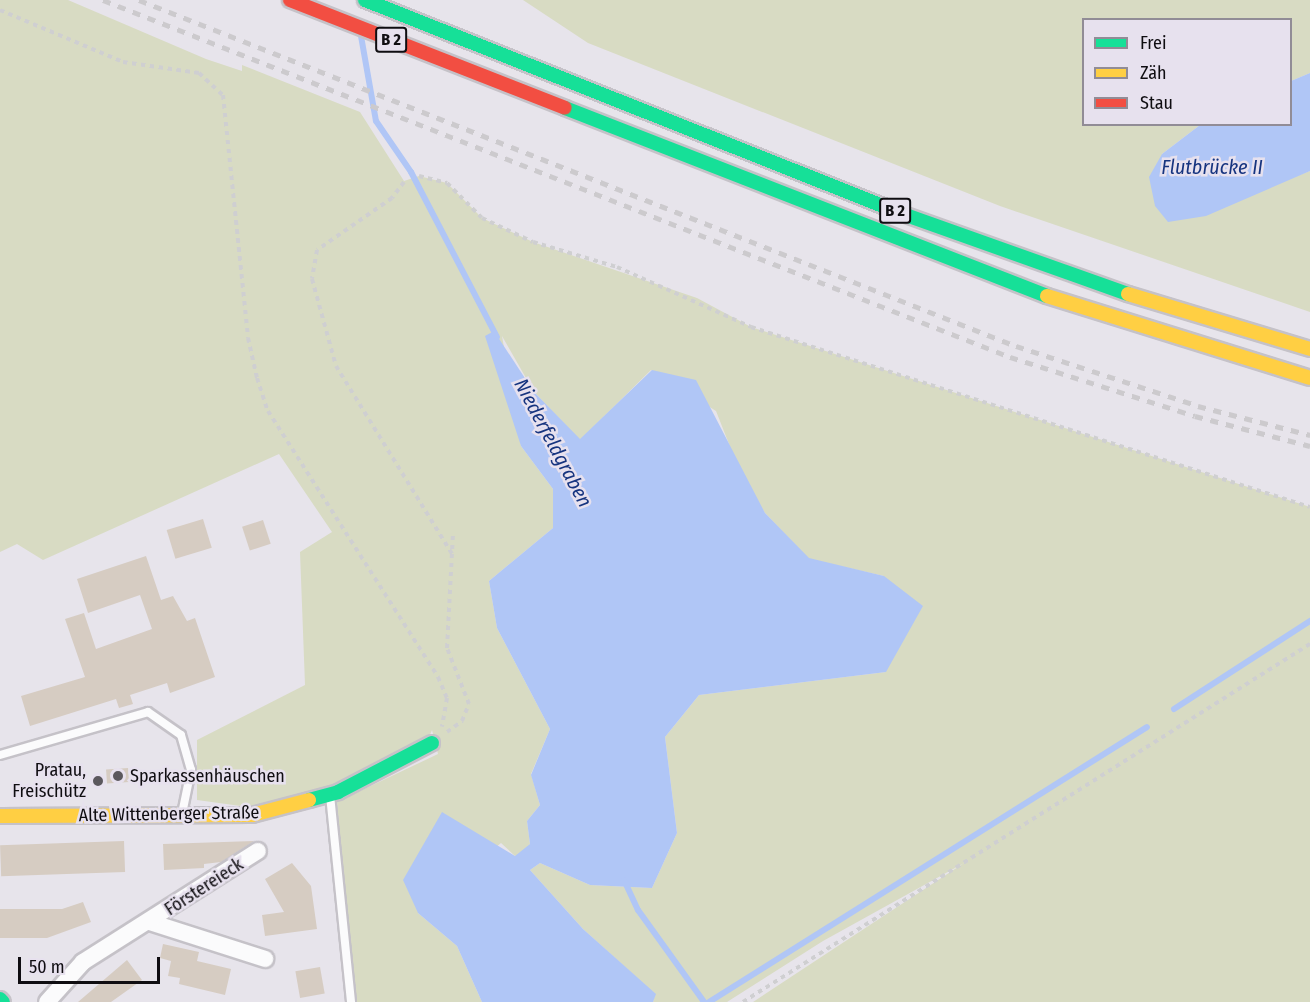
<!DOCTYPE html>
<html>
<head>
<meta charset="utf-8">
<style>
	body { margin:0 }
	#map { position:relative; width:1310px; height:1002px; overflow:hidden; background:#e7e4eb; font-family:"Fira Sans Condensed",sans-serif }
	div>[style] { position:absolute }
	.green>* { inset:0; background:#d8dbc3 }
	.water>* { inset:0; background:#b0c6f6 }
	.stream>* { height:6px; margin:-3px; padding:0 3px; transform-origin:3px; border-radius:3px; background:#b0c6f6 }
	.building>* { inset:0; background:#d6ccc2; transform-origin:0 0 }
	.path>* { height:4px; margin-top:-2px; transform-origin:0; background:repeating-linear-gradient(90deg,#cfcfd1 0 4.5px,transparent 0 9px) }
	.roads { filter:drop-shadow(2px 0 #c5c2c8) drop-shadow(-2px 0 #c5c2c8) drop-shadow(0 2px #c5c2c8) drop-shadow(0 -2px #c5c2c8) }
	.lane>* { height:8px; margin:-4px; padding:0 4px; transform-origin:4px; border-radius:4px; background:#fbfbfc }
	.street>* { height:16px; margin:-8px; padding:0 8px; transform-origin:8px; border-radius:8px; background:#fbfbfc }
	.fast>* { height:14px; margin:-7px; padding:0 7px; transform-origin:7px; border-radius:7px; background:#16e098 }
	.slow>* { height:14px; margin:-7px; padding:0 7px; transform-origin:7px; border-radius:7px; background:#ffcf43 }
	.jam>* { height:14px; margin:-7px; padding:0 7px; transform-origin:7px; border-radius:7px; background:#f24e42 }
	.rail>* { height:4.5px; margin-top:-2.25px; transform-origin:0; background:repeating-linear-gradient(90deg,#cccacd 0 8px,transparent 0 16px) }
	.dots>* { width:16px; height:16px; translate:-50% -50%; box-sizing:border-box; border:3px solid #e7e1ee; border-radius:50% }
	span { translate:-50% -50%; white-space:nowrap; text-align:center; line-height:1.15; -webkit-text-stroke:5px #e7e1ee; paint-order:stroke }
	.shield-label span { padding:2px 4px; background:#e7e1ee; border:2px solid; border-radius:4px; -webkit-text-stroke-width:0 }
	.shield-label { font-size:16px; color:#0f0d11; font-weight:700 }
	.poi-label { font-size:18px; color:#0f0d11 }
	.right { translate:-100% -50%; text-align:right }
	.left { translate:0 -50%; text-align:left }
	.street-label { font-size:18px; color:#0f0d11 }
	.water-label { font-size:20px; color:#16347f; font-style:italic }
	.legend { position:absolute; left:1082px; top:18px; width:210px; height:108px; box-sizing:border-box; background:#e7e1ee; border:2px solid #918c96; margin:0; padding:8px 10px; list-style:none; font-size:18px; color:#0f0d11 }
	.legend li { display:flex; align-items:center; gap:12px; height:30px }
	.legend b { width:30px; border:2px solid #918c96 }
	.scale { position:absolute; left:18px; top:957px; width:142px; height:27px; box-sizing:border-box; border:3px solid #0f0d11; border-top:0; padding-left:8px; font-size:18px; line-height:21px; white-space:nowrap; color:#0f0d11; -webkit-text-stroke:4px #e7e1ee; paint-order:stroke }
</style>
</head>
<body>
<div id="map">
	<div class="green">
		<div style="clip-path:polygon(0 0,68px 0,206px 59px,242px 71px,242px 65px,360px 112px,404px 181px,419px 176px,447px 183px,482px 218px,533px 242px,697px 298px,751px 327px,1310px 507px,1310px 1002px,753px 1002px,964px 863px,823px 941px,727px 1002px,653px 1002px,655px 994px,583px 929px,530px 870px,540px 863px,590px 885px,652px 888px,677px 833px,665px 737px,699px 695px,886px 672px,884px 576px,809px 559px,765px 513px,742px 477px,716px 411px,651px 370px,580px 440px,534px 392px,502px 336px,521px 446px,553px 489px,553px 528px,489px 581px,497px 628px,550px 729px,531px 774px,540px 805px,527px 821px,530px 844px,523px 854px,515px 856px,501px 843px,418px 913px,457px 946px,482px 1002px,354px 1002px,337px 802px,438px 754px,432px 730px,429px 737px,335px 786px,248px 807px,197px 800px,197px 740px,305px 685px,300px 552px,332px 532px,279px 454px,43px 560px,17px 544px,0 552px)"></div>
		<div style="clip-path:polygon(523px 0,1310px 0,1310px 73px,1291px 81px,1290px 20px,1084px 20px,1084px 124px,1200px 125px,1162px 154px,1264px 188px,1310px 171px,1310px 312px,1000px 206px,588px 43px)"></div>
	</div>
	<div class="water">
		<div style="clip-path:polygon(1310px 73px,1310px 171px,1206px 216px,1168px 222px,1155px 206px,1149px 177px,1162px 154px,1200px 125px,1290px 124px,1291px 81px)"></div>
		<div style="clip-path:polygon(494px 331px,534px 392px,580px 439px,652px 370px,696px 380px,765px 513px,809px 558px,884px 576px,923px 606px,886px 672px,699px 695px,665px 737px,677px 833px,652px 888px,590px 885px,540px 863px,530px 870px,583px 929px,656px 994px,653px 1002px,482px 1002px,457px 946px,418px 913px,403px 880px,442px 812px,515px 856px,530px 844px,527px 821px,540px 805px,531px 775px,550px 729px,497px 628px,489px 581px,553px 528px,553px 489px,521px 446px,485px 336px)"></div>
	</div>
	<div class="stream">
		<div style="left:361px;top:36px;width:86px;rotate:80deg"></div>
		<div style="left:376px;top:121px;width:62px;rotate:55.5deg"></div>
		<div style="left:411px;top:172px;width:186px;rotate:62.5deg"></div>
		<div style="left:1174px;top:709px;width:162px;rotate:-32.9deg"></div>
		<div style="left:624px;top:880px;width:33px;rotate:65deg"></div>
		<div style="left:638px;top:910px;width:113px;rotate:54.3deg"></div>
		<div style="left:709px;top:1002px;width:517px;rotate:-32.12deg"></div>
	</div>
	<div class="building">
		<div style="left:203px;top:519px;width:30px;height:38px;rotate:73deg"></div>
		<div style="left:263px;top:520px;width:25px;height:22px;rotate:72deg"></div>
		<div style="clip-path:polygon(146px 556px,161px 600px,173px 596px,187px 621px,195px 618px,215px 677px,170px 693px,167px 683px,130px 695px,133px 704px,119px 708px,116px 699px,30px 726px,21px 696px,85px 677px,65px 619px,84px 613px,96px 649px,152px 629px,140px 595px,88px 613px,77px 579px)"></div>
		<div style="left:128px;top:768px;width:14px;height:22px;rotate:86deg"></div>
		<div style="left:124px;top:841px;width:31px;height:124px;rotate:88deg"></div>
		<div style="clip-path:polygon(254px 841px,221px 862px,204px 864px,204px 868px,164px 870px,163px 844px)"></div>
		<div style="clip-path:polygon(292px 863px,311px 886px,317px 929px,265px 936px,262px 915px,284px 912px,265px 879px)"></div>
		<div style="clip-path:polygon(83px 902px,91px 922px,47px 938px,0 938px,0 909px,62px 909px)"></div>
		<div style="clip-path:polygon(163px 944px,199px 952px,197px 961px,231px 969px,225px 995px,179px 984px,180px 978px,168px 976px,171px 961px,160px 958px)"></div>
		<div style="clip-path:polygon(127px 960px,142px 980px,111px 1002px,78px 1002px)"></div>
		<div style="left:320px;top:967px;width:27px;height:25px;rotate:80deg"></div>
	</div>
	<div class="path">
		<div style="left:0;top:10px;width:134px;rotate:22.9deg"></div>
		<div style="left:123px;top:62px;width:77px;rotate:8.2deg"></div>
		<div style="left:199px;top:73px;width:33px;rotate:43deg"></div>
		<div style="left:223px;top:95px;width:244px;rotate:84.1deg"></div>
		<div style="left:248px;top:338px;width:41px;rotate:77.3deg"></div>
		<div style="left:257px;top:378px;width:35px;rotate:72deg"></div>
		<div style="left:268px;top:411px;width:316px;rotate:57.4deg"></div>
		<div style="left:438px;top:677px;width:23px;rotate:67deg"></div>
		<div style="left:447px;top:698px;width:29px;rotate:100deg"></div>
		<div style="left:419px;top:176px;width:29px;rotate:14deg"></div>
		<div style="left:447px;top:183px;width:49px;rotate:45deg"></div>
		<div style="left:482px;top:218px;width:56px;rotate:25.2deg"></div>
		<div style="left:533px;top:242px;width:88px;rotate:16.6deg"></div>
		<div style="left:617px;top:267px;width:147px;rotate:24.1deg"></div>
		<div style="left:751px;top:327px;width:587px;rotate:17.85deg"></div>
		<div style="left:404px;top:182px;width:20px;rotate:127deg"></div>
		<div style="left:392px;top:198px;width:91px;rotate:145.3deg"></div>
		<div style="left:317px;top:250px;width:29px;rotate:100deg"></div>
		<div style="left:312px;top:279px;width:90px;rotate:74.6deg"></div>
		<div style="left:336px;top:366px;width:221px;rotate:58.3deg"></div>
		<div style="left:447px;top:732px;width:19px;rotate:-36deg"></div>
		<div style="left:462px;top:721px;width:18px;rotate:-68deg"></div>
		<div style="left:469px;top:704px;width:60px;rotate:-111.4deg"></div>
		<div style="left:447px;top:648px;width:114px;rotate:-87deg"></div>
		<div style="left:743px;top:1002px;width:671px;rotate:-32.27deg"></div>
	</div>
	<div class="roads">
		<div class="lane">
			<div style="left:0;top:755px;width:154px;rotate:-16.2deg"></div>
			<div style="left:148px;top:712px;width:40px;rotate:34.9deg"></div>
			<div style="left:181px;top:735px;width:36px;rotate:74deg"></div>
			<div style="left:191px;top:770px;width:45px;rotate:101.6deg"></div>
			<div style="left:330px;top:795px;width:208px;rotate:84.2deg"></div>
		</div>
		<div class="street">
			<div style="left:150px;top:922px;width:121px;rotate:17.8deg"></div>
			<div style="left:47px;top:1002px;width:54px;rotate:-48deg"></div>
			<div style="left:83px;top:962px;width:207px;rotate:-32.4deg"></div>
		</div>
		<div class="fast">
			<div style="left:365px;top:0;width:579px;rotate:21.69deg"></div>
			<div style="left:903px;top:214px;width:239px;rotate:19.6deg"></div>
			<div style="left:565px;top:108px;width:517px;rotate:21.31deg"></div>
			<div style="left:309px;top:800px;width:30px;rotate:-15deg"></div>
			<div style="left:338px;top:792px;width:106px;rotate:-27.5deg"></div>
			<div style="left:0;top:999px;width:4px;rotate:45deg"></div>
		</div>
		<div class="slow">
			<div style="left:1128px;top:294px;width:190px;rotate:16.8deg"></div>
			<div style="left:1047px;top:296px;width:275px;rotate:17.3deg"></div>
			<div style="left:0;top:816px;width:252px;rotate:-0.2deg"></div>
			<div style="left:252px;top:815px;width:59px;rotate:-14.7deg"></div>
		</div>
		<div class="jam">
			<div style="left:290px;top:0;width:295px;rotate:21.4deg"></div>
		</div>
	</div>
	<div class="rail">
		<div style="left:103px;top:0;width:975px;rotate:21.48deg"></div>
		<div style="left:1010px;top:357px;width:194px;rotate:17.7deg"></div>
		<div style="left:1195px;top:416px;width:119px;rotate:14.6deg"></div>
		<div style="left:139px;top:0;width:943px;rotate:21.53deg"></div>
		<div style="left:1016px;top:346px;width:192px;rotate:18.2deg"></div>
		<div style="left:1198px;top:406px;width:116px;rotate:14.5deg"></div>
	</div>
	<div class="dots">
		<div style="left:118px;top:776px;background:#5b585d"></div>
		<div style="left:98px;top:781px;background:#5b585d"></div>
	</div>
	<div class="shield-label">
		<span style="left:391px;top:40px">B 2</span>
		<span style="left:895px;top:211px">B 2</span>
	</div>
	<div class="poi-label">
		<span class="right" style="left:86px;top:781px">Pratau,<br>Freischütz</span>
		<span class="left" style="left:130px;top:776px">Sparkassenhäuschen</span>
	</div>
	<div class="street-label">
		<span style="left:169px;top:814px;rotate:-1deg">Alte Wittenberger Straße</span>
		<span style="left:204px;top:887px;rotate:-33deg">Förstereieck</span>
	</div>
	<div class="water-label">
		<span style="left:1212px;top:167px">Flutbrücke II</span>
		<span style="left:553px;top:443px;rotate:62deg">Niederfeldgraben</span>
	</div>
	<ul class="legend">
	<li><b style="height:8px;background:#16e098"></b>Frei</li>
	<li><b style="height:8px;background:#ffcf43"></b>Zäh</li>
	<li><b style="height:8px;background:#f24e42"></b>Stau</li>
	</ul>
	<div class="scale">50 m</div>
</div>
</body>
</html>
